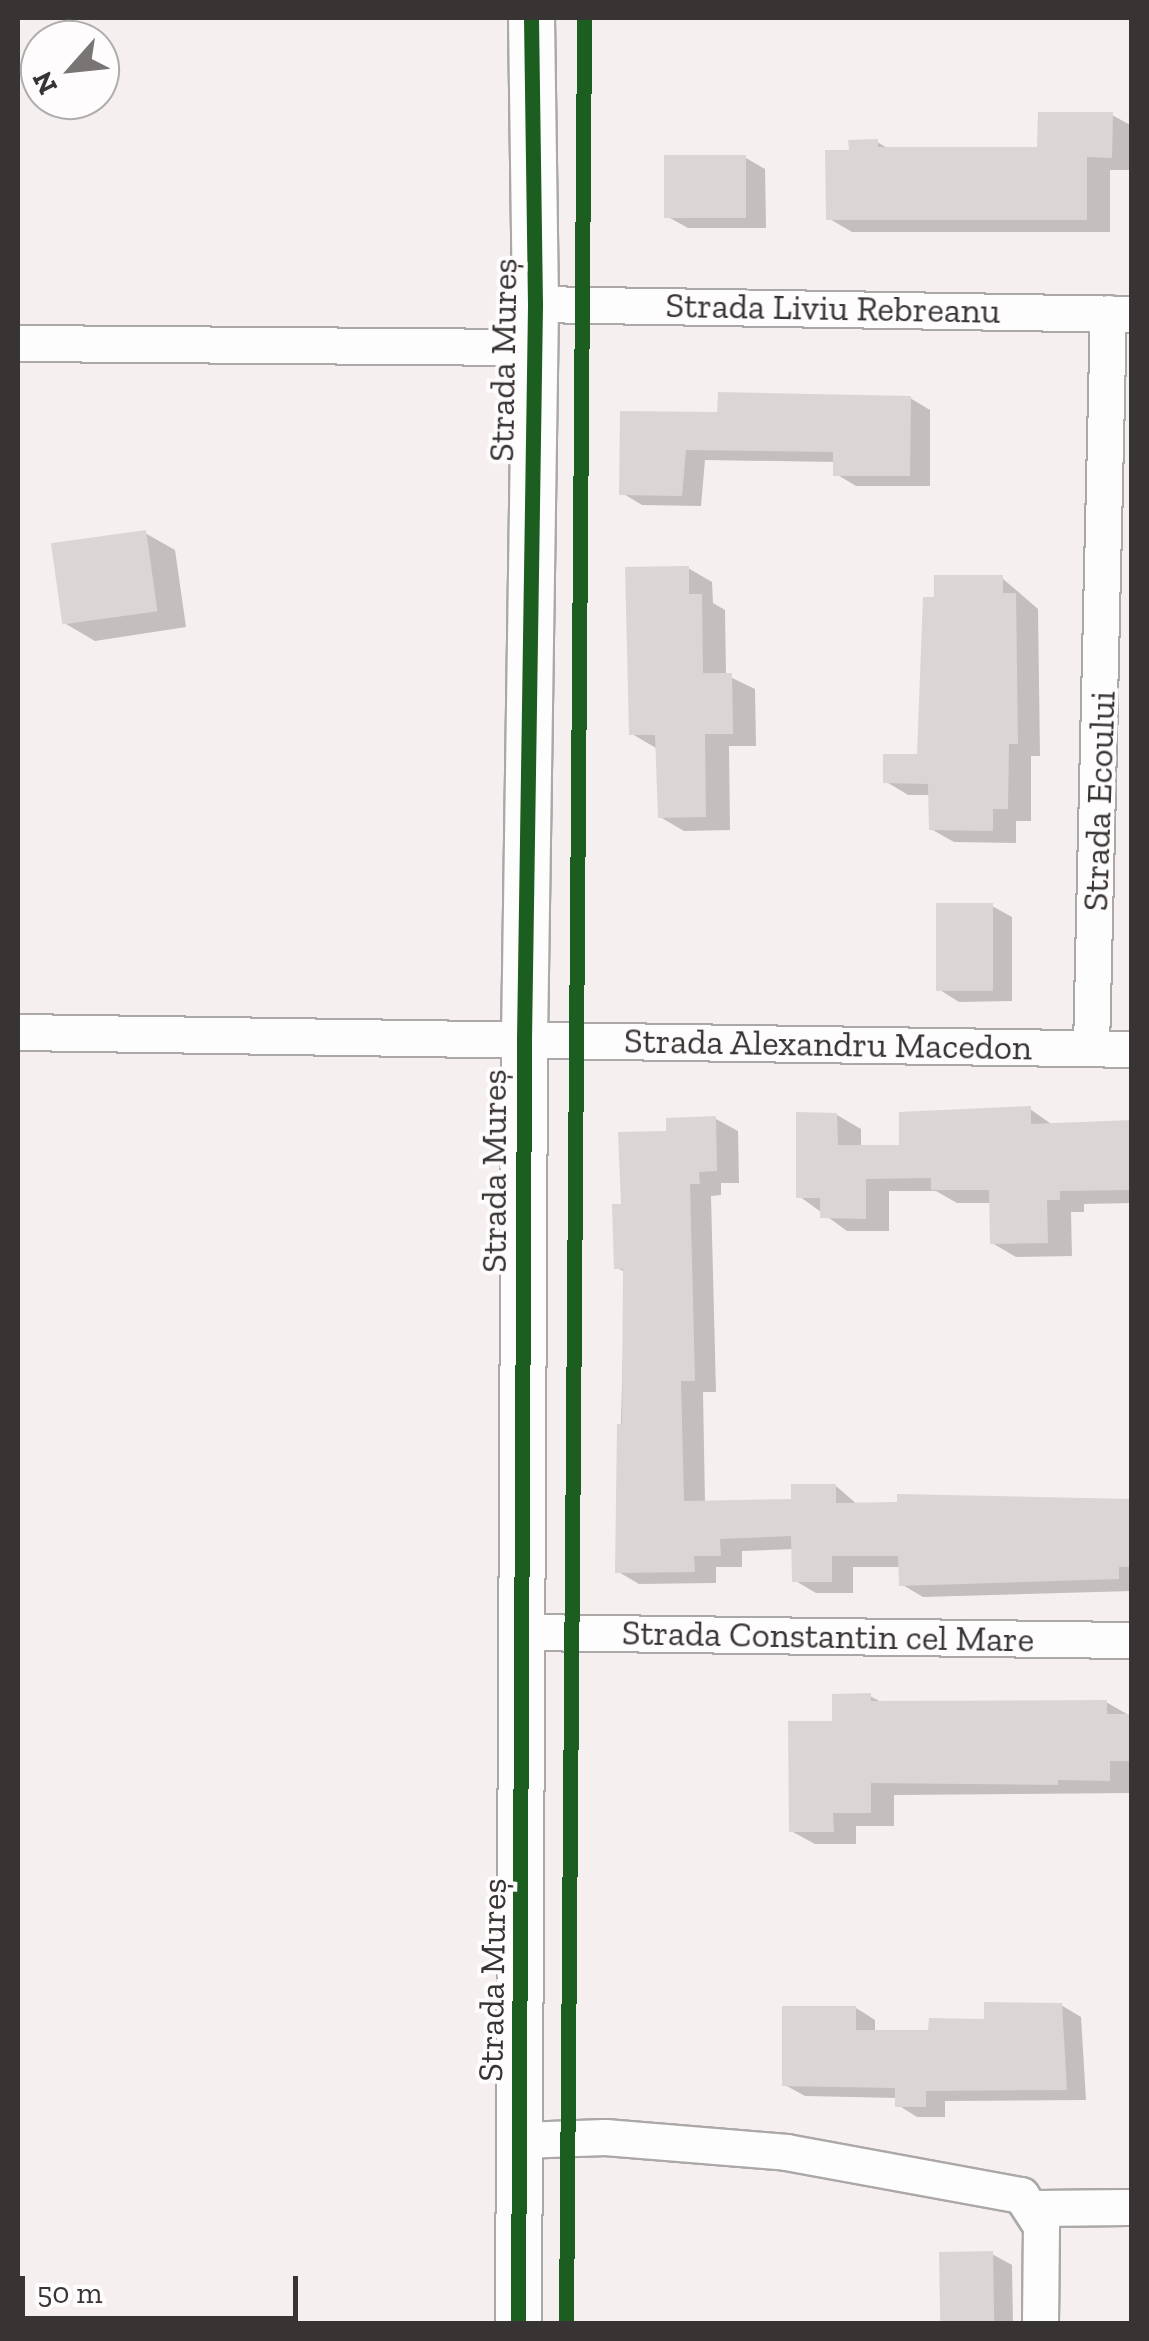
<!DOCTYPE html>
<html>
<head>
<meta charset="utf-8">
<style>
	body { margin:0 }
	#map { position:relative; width:1149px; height:2341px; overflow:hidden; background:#f5efef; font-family:"Zilla Slab",serif }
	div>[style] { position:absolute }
	.shadow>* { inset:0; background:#0003 }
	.building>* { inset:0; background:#dbd6d6; transform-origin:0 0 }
	.roads { filter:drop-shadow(2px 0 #aca8a8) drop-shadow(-2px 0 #aca8a8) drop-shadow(0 2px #aca8a8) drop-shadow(0 -2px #aca8a8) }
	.minor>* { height:35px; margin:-17.5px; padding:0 17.5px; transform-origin:17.5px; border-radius:17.5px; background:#fefdfd }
	.tertiary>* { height:45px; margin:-22.5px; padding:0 22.5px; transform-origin:22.5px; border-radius:22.5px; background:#fefdfd }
	.cycleway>* { height:15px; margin:-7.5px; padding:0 7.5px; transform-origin:7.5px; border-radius:7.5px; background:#1b5e20 }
	span { translate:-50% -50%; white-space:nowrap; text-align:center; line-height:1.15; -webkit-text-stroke:8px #fefcfc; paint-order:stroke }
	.street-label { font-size:35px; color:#383433 }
	.frame { position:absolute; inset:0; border:20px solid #383433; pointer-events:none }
	.north { position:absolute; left:20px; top:20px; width:100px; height:100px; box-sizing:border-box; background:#fefcfc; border:2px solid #afacac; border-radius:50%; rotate:243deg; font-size:28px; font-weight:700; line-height:40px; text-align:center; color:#383433 }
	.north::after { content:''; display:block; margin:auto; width:35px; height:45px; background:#7a7575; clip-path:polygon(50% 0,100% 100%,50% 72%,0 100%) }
	.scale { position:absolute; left:20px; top:2276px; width:278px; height:45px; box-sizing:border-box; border:5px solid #383433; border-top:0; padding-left:12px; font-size:30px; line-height:35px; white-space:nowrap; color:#383433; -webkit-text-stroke:8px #fefcfc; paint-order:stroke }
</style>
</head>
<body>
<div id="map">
	<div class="shadow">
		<div style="clip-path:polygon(1112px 115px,1132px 126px,1132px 170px,1110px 170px,1110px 232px,852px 232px,828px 218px,851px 153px,877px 142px,891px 150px,1040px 149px)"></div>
		<div style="clip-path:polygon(746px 158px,765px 169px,766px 228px,688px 228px,668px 217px)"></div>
		<div style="clip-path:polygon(910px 398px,930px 410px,930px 486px,856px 486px,836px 474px,836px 462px,705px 460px,701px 506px,642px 505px,622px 493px,720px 414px)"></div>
		<div style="clip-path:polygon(145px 533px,175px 550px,186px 627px,95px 641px,66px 624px)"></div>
		<div style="clip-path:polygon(688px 568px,712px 582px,713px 603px,725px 610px,726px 675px,755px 689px,756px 746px,729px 746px,730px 830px,684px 831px,660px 817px,656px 748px,632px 734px)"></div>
		<div style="clip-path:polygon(1002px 578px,1038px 609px,1040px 756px,1031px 756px,1031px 821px,1016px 821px,1016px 843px,954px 842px,931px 829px,931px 795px,908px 795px,885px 781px,919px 756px,937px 599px)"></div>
		<div style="clip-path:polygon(992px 906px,1012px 917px,1012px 1001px,959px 1002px,940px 990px)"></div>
		<div style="clip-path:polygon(1030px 1109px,1054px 1126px,1132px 1124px,1132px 1203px,1084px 1204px,1084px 1212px,1071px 1212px,1072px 1256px,1016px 1257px,992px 1243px,992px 1203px,957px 1203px,936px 1191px,889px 1191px,889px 1231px,847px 1231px,799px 1196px,837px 1115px,861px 1129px,861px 1147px,901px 1147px)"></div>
		<div style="clip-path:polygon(716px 1119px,738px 1131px,739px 1183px,721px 1183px,721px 1195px,711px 1196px,716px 1392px,703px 1392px,705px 1503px,794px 1501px,836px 1486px,858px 1505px,1132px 1502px,1132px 1591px,923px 1597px,901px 1584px,901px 1567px,853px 1567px,853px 1593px,816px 1593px,794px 1580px,794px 1549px,742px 1551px,742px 1567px,716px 1567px,716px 1583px,639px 1584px,617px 1571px,625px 1272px,617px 1268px,623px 1206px,669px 1134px)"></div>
		<div style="clip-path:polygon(870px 1696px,883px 1703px,1106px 1702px,1132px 1717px,1132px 1793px,894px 1795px,894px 1826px,856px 1826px,856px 1844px,815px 1844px,791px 1831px,835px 1724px)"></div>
		<div style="clip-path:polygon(1061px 2005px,1081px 2017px,1086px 2100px,945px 2101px,945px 2117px,917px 2117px,898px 2105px,898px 2098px,805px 2096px,785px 2085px,856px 2008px,875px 2020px,875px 2033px,931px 2033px)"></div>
		<div style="clip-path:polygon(992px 2254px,1012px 2265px,1013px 2324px,943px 2324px)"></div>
	</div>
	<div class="building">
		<div style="clip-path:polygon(1038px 112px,1113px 112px,1112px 158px,1087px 157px,1087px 220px,826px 220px,825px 150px,849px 150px,848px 140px,878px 139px,878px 147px,1037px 147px)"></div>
		<div style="left:664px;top:155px;width:82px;height:63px"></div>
		<div style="clip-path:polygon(718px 392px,911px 396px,910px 476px,833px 476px,833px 452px,686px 450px,682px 496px,619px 495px,620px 411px,717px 412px)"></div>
		<div style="left:146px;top:530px;width:82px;height:96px;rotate:82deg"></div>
		<div style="clip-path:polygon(689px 566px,689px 594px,702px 594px,703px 673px,732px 673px,733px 734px,705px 734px,706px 817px,658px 818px,655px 735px,629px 735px,625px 567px)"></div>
		<div style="clip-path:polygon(934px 575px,1003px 575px,1003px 593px,1016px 593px,1018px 744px,1009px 744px,1008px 809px,993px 809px,993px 831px,929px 830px,928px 784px,883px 783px,883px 754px,917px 754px,923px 597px,934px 597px)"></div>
		<div style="left:993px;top:903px;width:88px;height:57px;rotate:90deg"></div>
		<div style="clip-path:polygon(1031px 1106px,1031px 1124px,1132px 1120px,1132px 1190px,1060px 1191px,1060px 1200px,1047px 1200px,1048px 1243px,990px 1244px,989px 1190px,931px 1190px,931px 1178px,866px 1179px,866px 1219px,820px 1218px,820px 1198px,796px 1198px,796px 1112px,837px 1113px,838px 1145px,899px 1145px,899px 1112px)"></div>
		<div style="clip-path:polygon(716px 1116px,717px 1171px,699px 1172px,700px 1184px,690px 1184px,695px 1381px,681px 1381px,684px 1501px,791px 1499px,791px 1484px,836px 1484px,836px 1503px,897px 1502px,897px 1494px,1132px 1499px,1132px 1567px,1119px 1567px,1119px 1579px,899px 1586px,898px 1556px,832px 1556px,832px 1582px,792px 1582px,791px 1536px,720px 1539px,721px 1556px,694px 1556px,695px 1572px,615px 1573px,617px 1424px,622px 1424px,623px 1269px,614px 1269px,612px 1204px,621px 1204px,618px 1132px,666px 1131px,666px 1118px)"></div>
		<div style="clip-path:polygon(871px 1693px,871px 1701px,1107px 1700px,1107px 1714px,1132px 1714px,1132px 1761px,1110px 1761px,1110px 1781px,1058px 1780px,1058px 1785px,871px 1783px,871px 1813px,833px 1813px,834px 1832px,789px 1832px,788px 1721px,832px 1721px,832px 1694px)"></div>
		<div style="clip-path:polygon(984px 2002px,1062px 2003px,1067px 2090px,926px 2091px,926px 2107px,895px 2107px,895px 2088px,782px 2086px,782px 2006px,856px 2006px,856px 2030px,928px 2030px,929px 2018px,984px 2019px)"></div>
		<div style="left:993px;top:2251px;width:73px;height:54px;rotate:89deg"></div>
	</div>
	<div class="roads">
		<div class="minor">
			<div style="left:535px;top:304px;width:594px;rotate:0.96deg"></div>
			<div style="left:18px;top:343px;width:515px;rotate:0.45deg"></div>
			<div style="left:18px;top:1032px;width:1114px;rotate:0.87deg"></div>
			<div style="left:1091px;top:1048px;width:735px;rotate:-88.68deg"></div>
			<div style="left:525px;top:1632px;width:607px;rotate:0.76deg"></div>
			<div style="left:520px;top:2140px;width:85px;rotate:-2deg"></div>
			<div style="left:605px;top:2137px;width:182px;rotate:4.7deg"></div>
			<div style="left:786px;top:2152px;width:239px;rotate:10.4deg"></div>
			<div style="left:1021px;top:2195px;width:37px;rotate:57deg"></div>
			<div style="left:1041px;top:2226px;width:98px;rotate:90.6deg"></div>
			<div style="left:1033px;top:2208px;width:99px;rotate:-0.6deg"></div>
		</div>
		<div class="tertiary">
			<div style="left:518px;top:2324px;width:1285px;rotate:-89.73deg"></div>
			<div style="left:524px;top:1039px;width:735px;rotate:-89.14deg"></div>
			<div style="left:535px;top:304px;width:286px;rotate:-90.8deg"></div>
		</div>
	</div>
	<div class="cycleway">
		<div style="left:518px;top:2324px;width:1285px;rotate:-89.73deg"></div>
		<div style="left:524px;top:1039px;width:735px;rotate:-89.14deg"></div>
		<div style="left:535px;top:304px;width:286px;rotate:-90.8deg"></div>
		<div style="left:566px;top:2324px;width:2306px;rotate:-89.55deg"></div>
	</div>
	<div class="street-label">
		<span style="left:833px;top:308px;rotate:1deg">Strada Liviu Rebreanu</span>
		<span style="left:503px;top:360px;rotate:-89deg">Strada Mureș</span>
		<span style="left:1099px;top:801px;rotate:-88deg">Strada Ecoului</span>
		<span style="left:828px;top:1044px;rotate:1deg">Strada Alexandru Macedon</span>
		<span style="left:494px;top:1171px;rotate:-90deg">Strada Mureș</span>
		<span style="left:828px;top:1636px;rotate:1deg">Strada Constantin cel Mare</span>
		<span style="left:492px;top:1980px;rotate:-89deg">Strada Mureș</span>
	</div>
	<div class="frame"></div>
	<div class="north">N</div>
	<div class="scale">50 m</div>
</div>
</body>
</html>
